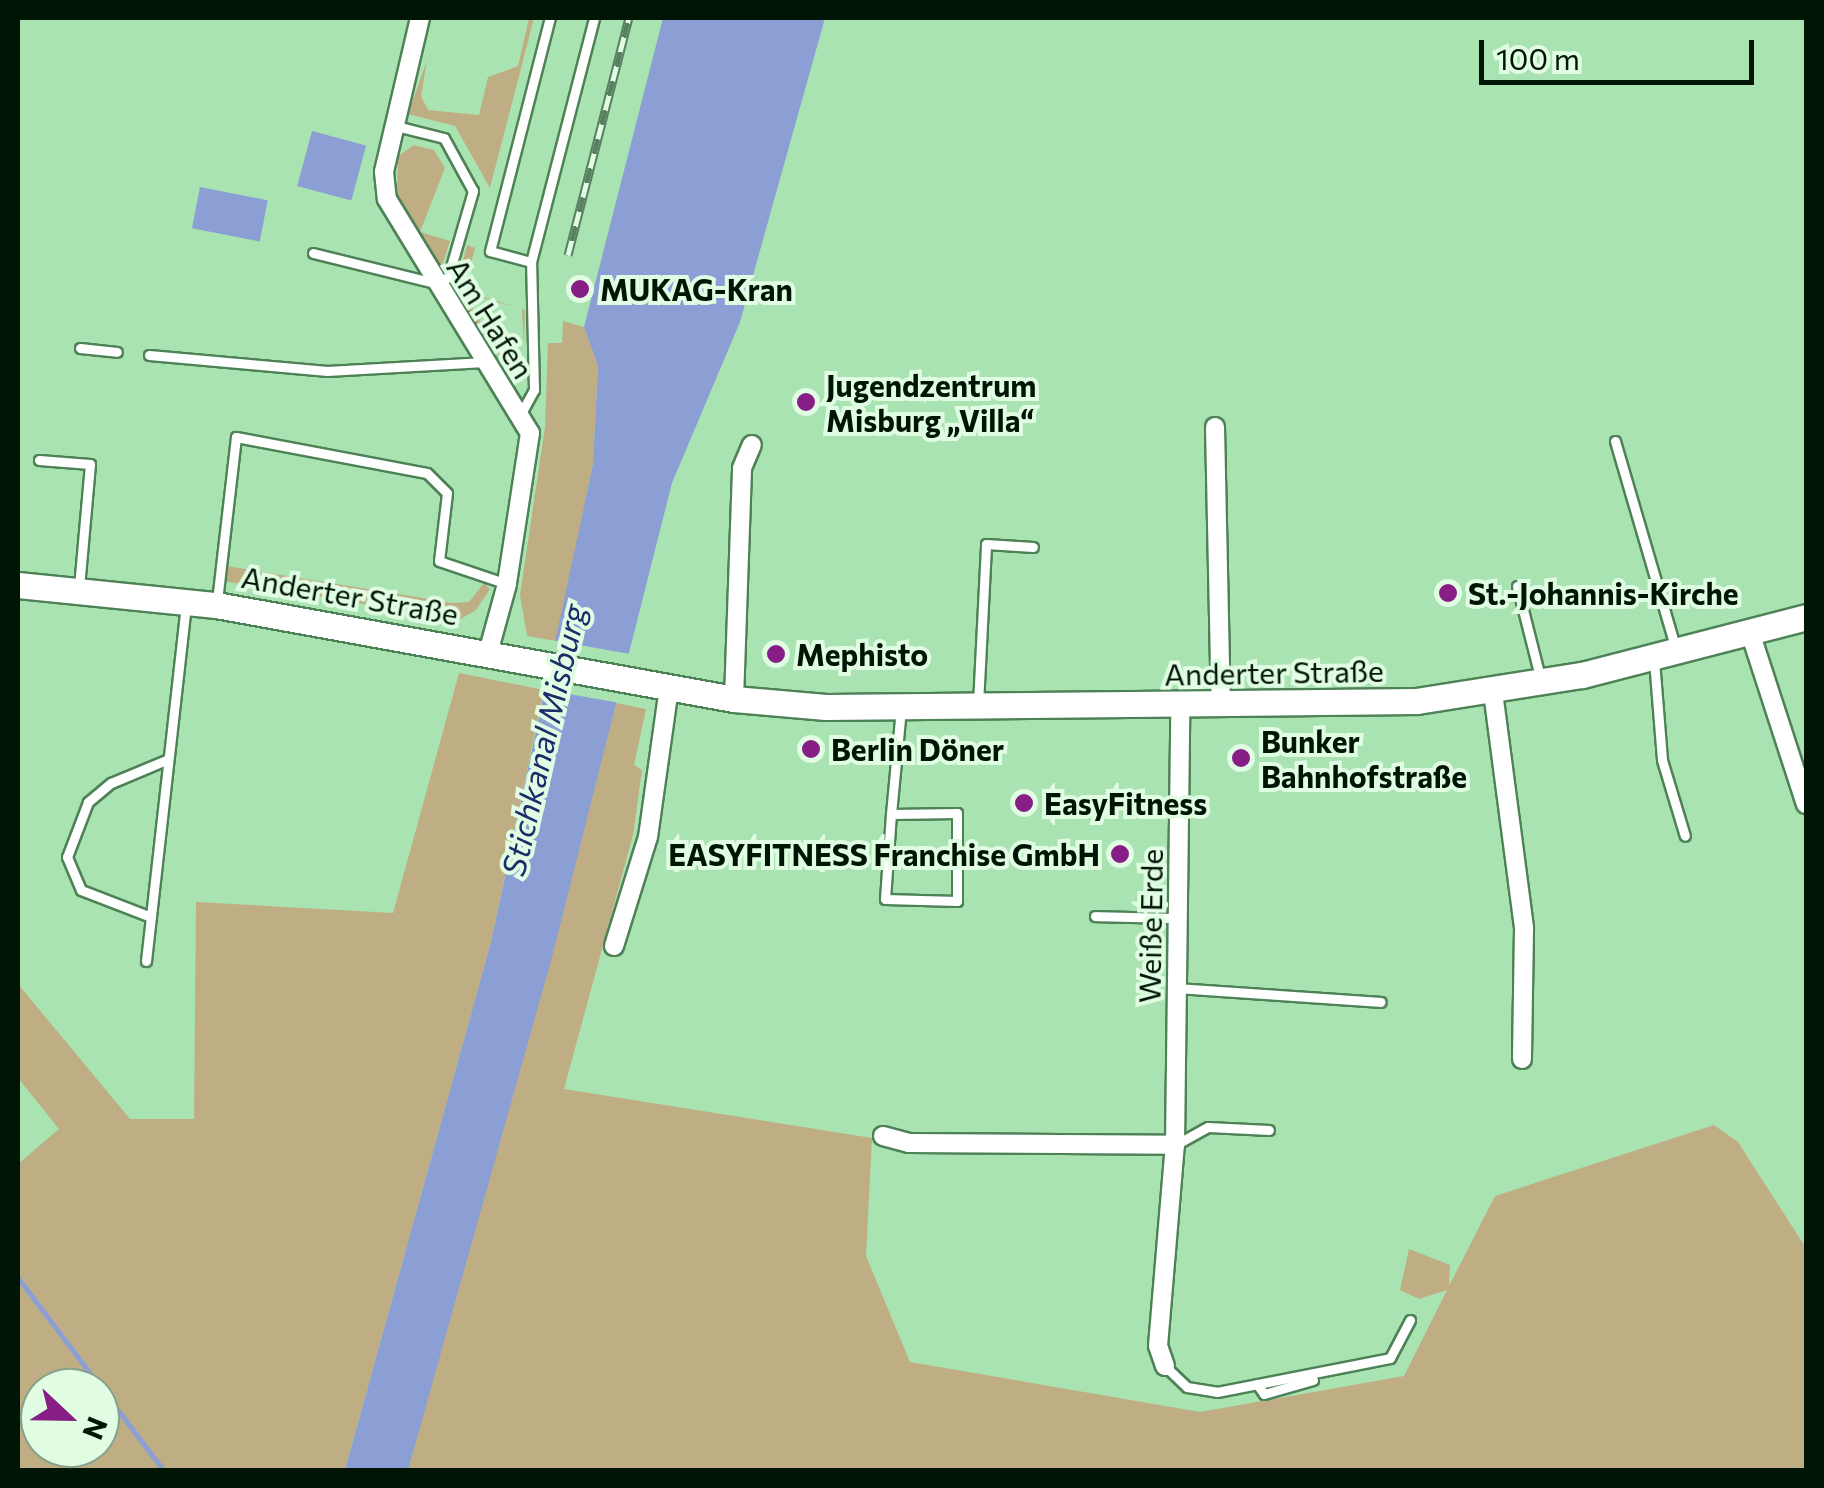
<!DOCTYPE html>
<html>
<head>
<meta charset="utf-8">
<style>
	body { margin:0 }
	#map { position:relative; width:1824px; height:1488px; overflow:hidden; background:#aae3b2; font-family:Commissioner,sans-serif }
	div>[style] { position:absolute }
	.green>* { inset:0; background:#bfae84 }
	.water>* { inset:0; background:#8b9fd4; transform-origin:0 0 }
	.pier>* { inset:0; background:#aae3b2; transform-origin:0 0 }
	.stream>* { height:5px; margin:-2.5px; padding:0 2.5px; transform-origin:2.5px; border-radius:2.5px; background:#8b9fd4 }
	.roads { filter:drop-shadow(2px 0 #4d8256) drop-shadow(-2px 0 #4d8256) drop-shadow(0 2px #4d8256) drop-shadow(0 -2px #4d8256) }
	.lane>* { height:9px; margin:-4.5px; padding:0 4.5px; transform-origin:4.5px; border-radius:4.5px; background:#fff }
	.street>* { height:18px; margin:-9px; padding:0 9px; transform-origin:9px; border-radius:9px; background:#fff }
	.secondary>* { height:25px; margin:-12.5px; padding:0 12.5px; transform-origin:12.5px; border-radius:12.5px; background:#fff }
	.rail>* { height:9px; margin-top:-4.5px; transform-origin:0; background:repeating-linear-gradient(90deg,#e0fce3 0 15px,#598160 0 30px); box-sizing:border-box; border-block:2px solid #598160 }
	.dots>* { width:28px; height:28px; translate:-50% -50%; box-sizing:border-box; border:5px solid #e0fce3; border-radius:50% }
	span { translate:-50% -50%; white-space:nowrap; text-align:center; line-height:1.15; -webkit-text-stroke:8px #e0fce3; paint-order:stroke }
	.poi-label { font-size:30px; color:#011505; font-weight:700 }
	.left { translate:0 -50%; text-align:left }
	.right { translate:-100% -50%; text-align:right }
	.street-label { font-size:30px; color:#011505 }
	.water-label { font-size:32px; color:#1c2c6b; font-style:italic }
	.frame { position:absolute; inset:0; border:20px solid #011505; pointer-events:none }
	.north { position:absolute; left:20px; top:1368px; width:100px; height:100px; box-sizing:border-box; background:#e0fce3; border:2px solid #87a08a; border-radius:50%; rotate:112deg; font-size:28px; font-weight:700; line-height:40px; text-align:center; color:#011505 }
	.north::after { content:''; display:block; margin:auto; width:35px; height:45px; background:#861e86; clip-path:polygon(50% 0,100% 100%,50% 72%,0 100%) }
	.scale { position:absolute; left:1479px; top:40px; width:275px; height:45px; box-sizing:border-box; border:5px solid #011505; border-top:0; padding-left:12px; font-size:30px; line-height:35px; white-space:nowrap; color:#011505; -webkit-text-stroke:8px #e0fce3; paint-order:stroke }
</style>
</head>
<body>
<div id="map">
	<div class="green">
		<div style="clip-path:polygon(529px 18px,534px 18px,490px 188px,455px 126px,408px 114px,427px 60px,421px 96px,428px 110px,479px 115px,488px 77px,518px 66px)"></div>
		<div style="clip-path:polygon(414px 145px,434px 150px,445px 168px,420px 232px,450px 241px,441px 269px,397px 194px,398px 156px)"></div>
		<div style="clip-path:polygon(467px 245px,475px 248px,467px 279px,480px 296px,525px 310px,524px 348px,522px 309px,479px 297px,469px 303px,519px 385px,455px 292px)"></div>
		<div style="clip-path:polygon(563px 321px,584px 327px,598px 366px,593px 464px,556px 641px,527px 636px,520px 595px,545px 427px,548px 343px,562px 343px)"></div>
		<div style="clip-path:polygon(227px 566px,453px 603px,469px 602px,484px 583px,490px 589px,476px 610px,459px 620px,223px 581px)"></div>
		<div style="clip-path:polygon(evenodd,459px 673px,544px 690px,491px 942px,345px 1470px,18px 1470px,18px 1164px,59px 1129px,18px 1078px,18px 984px,130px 1119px,194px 1119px,196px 902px,393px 913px,459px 673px,40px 1388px,100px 1388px,100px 1448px,40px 1448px,40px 1388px)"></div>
		<div style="clip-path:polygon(616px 703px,646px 709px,634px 765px,642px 770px,633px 835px,564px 1089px,872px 1138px,866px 1256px,910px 1362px,1200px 1412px,1404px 1376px,1447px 1290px,1419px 1299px,1400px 1290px,1409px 1249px,1450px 1265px,1449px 1286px,1495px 1196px,1714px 1125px,1738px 1142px,1806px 1248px,1806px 1470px,408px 1470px)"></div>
	</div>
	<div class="water">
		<div style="clip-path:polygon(663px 18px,825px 18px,740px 322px,672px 483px,552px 957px,408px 1470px,345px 1470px,491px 942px,593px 464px,598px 366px,584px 327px)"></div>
		<div style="left:312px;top:131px;width:56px;height:57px;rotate:15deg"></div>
		<div style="left:200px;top:187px;width:69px;height:42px;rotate:11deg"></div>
	</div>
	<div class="pier">
		<div style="left:551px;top:640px;width:83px;height:50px;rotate:10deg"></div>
	</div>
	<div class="stream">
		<div style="left:18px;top:1278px;width:241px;rotate:52.9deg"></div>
	</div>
	<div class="roads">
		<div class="lane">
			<div style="left:313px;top:253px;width:130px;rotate:13.8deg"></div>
			<div style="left:439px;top:284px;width:11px;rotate:-38deg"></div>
			<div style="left:448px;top:277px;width:90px;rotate:-73.8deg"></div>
			<div style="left:473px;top:191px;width:60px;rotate:-118.7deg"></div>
			<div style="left:444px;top:138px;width:49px;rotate:-166deg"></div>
			<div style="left:531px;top:262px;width:42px;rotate:-165deg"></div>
			<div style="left:490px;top:251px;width:241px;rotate:-75.6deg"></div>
			<div style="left:80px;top:348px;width:37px;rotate:6deg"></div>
			<div style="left:149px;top:355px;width:179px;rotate:5.1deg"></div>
			<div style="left:327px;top:371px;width:158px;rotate:-3.3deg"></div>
			<div style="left:520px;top:415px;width:29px;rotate:-61deg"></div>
			<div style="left:534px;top:390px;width:128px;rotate:-91.3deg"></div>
			<div style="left:531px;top:262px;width:252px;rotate:-75.5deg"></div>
			<div style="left:1615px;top:441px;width:217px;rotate:73.7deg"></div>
			<div style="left:39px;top:460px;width:51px;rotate:4.5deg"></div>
			<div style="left:90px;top:464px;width:124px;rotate:95.1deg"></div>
			<div style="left:1517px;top:586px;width:98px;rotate:75.8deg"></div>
			<div style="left:217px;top:601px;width:165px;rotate:-83.4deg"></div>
			<div style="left:236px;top:437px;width:194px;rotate:10.7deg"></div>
			<div style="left:427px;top:473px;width:28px;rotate:45deg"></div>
			<div style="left:447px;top:493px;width:68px;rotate:96.7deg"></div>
			<div style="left:439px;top:561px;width:72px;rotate:18.7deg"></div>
			<div style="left:1654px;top:660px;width:100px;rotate:85.4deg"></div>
			<div style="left:1662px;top:760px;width:79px;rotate:73.2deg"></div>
			<div style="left:978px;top:704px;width:160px;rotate:-87.1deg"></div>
			<div style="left:986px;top:544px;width:47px;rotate:3.7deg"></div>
			<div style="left:891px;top:814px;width:66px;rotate:-0.9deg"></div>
			<div style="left:957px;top:813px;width:88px;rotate:90deg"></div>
			<div style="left:957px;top:901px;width:72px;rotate:-178.4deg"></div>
			<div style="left:885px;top:899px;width:85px;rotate:-86deg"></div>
			<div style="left:891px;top:814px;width:105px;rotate:-84.6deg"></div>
			<div style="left:1095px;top:916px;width:83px;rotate:1.4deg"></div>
			<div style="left:151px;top:917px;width:75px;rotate:-158.9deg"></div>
			<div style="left:81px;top:890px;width:36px;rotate:-113deg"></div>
			<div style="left:67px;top:857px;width:59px;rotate:-69.1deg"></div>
			<div style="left:88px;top:802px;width:30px;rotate:-40deg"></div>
			<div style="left:111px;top:783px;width:60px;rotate:-22.7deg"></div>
			<div style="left:146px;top:961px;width:359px;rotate:-83.6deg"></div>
			<div style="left:1177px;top:988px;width:204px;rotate:3.9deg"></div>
			<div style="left:1177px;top:1144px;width:35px;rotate:-29deg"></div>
			<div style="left:1208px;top:1127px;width:61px;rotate:2.8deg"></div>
			<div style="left:1165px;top:1366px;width:30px;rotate:44deg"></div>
			<div style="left:1187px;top:1387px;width:30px;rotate:9deg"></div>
			<div style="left:1217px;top:1392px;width:176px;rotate:-11.1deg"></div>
			<div style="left:1390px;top:1358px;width:43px;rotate:-62.2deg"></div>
			<div style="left:1257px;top:1384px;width:12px;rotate:55deg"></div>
			<div style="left:1264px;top:1394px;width:51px;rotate:-15.9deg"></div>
		</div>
		<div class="street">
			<div style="left:420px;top:18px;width:158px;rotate:103.2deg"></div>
			<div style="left:384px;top:172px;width:27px;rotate:84deg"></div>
			<div style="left:387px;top:199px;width:274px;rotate:58.6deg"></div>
			<div style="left:530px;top:433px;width:153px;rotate:98.7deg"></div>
			<div style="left:507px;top:584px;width:72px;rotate:105.4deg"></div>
			<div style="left:1215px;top:427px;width:280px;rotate:88.8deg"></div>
			<div style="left:1750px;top:632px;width:181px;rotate:72deg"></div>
			<div style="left:1493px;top:692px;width:239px;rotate:82.5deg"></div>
			<div style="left:1524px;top:929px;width:130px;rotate:90.9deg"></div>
			<div style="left:734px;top:699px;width:231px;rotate:-88deg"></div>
			<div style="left:742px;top:468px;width:25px;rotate:-67deg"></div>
			<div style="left:614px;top:946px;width:114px;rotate:-72.7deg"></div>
			<div style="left:648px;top:837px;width:151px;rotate:-82deg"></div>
			<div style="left:883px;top:1136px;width:27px;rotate:15deg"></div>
			<div style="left:909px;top:1143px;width:266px;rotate:0.4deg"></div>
			<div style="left:1165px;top:1366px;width:21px;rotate:-109deg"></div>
			<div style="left:1158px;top:1346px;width:202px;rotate:-85.2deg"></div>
			<div style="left:1175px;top:1145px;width:438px;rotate:-89.3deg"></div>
		</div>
		<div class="secondary">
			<div style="left:18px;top:585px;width:199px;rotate:5.8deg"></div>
			<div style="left:216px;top:605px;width:526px;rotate:10.29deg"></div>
			<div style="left:734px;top:699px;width:92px;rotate:5deg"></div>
			<div style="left:826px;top:707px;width:591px;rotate:-0.58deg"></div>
			<div style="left:1417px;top:701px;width:167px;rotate:-9deg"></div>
			<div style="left:1582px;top:675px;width:231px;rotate:-14.5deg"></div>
		</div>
	</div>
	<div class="rail">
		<div style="left:568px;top:255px;width:245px;rotate:-75.6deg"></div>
	</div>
	<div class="dots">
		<div style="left:580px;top:289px;background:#861e86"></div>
		<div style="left:806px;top:402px;background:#861e86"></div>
		<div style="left:1448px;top:593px;background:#861e86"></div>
		<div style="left:776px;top:654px;background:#861e86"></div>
		<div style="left:811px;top:749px;background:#861e86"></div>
		<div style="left:1241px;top:758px;background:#861e86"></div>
		<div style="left:1024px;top:803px;background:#861e86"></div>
		<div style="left:1120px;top:854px;background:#861e86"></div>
	</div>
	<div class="poi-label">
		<span class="left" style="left:600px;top:289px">MUKAG-Kran</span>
		<span class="left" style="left:826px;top:402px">Jugendzentrum<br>Misburg „Villa“</span>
		<span class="left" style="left:1468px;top:593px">St.-Johannis-Kirche</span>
		<span class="left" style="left:796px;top:654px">Mephisto</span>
		<span class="left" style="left:1261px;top:758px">Bunker<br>Bahnhofstraße</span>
		<span class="left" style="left:831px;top:749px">Berlin Döner</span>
		<span class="left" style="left:1044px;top:803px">EasyFitness</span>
		<span class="right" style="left:1100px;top:854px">EASYFITNESS Franchise GmbH</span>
	</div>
	<div class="street-label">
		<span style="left:491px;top:318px;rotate:58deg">Am Hafen</span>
		<span style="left:350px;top:595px;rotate:10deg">Anderter Straße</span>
		<span style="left:1274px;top:672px;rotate:-1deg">Anderter Straße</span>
		<span style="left:1150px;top:926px;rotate:-89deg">Weiße Erde</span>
	</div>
	<div class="water-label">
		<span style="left:543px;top:740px;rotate:-77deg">Stichkanal Misburg</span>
	</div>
	<div class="frame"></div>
	<div class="north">N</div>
	<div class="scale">100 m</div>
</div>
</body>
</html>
